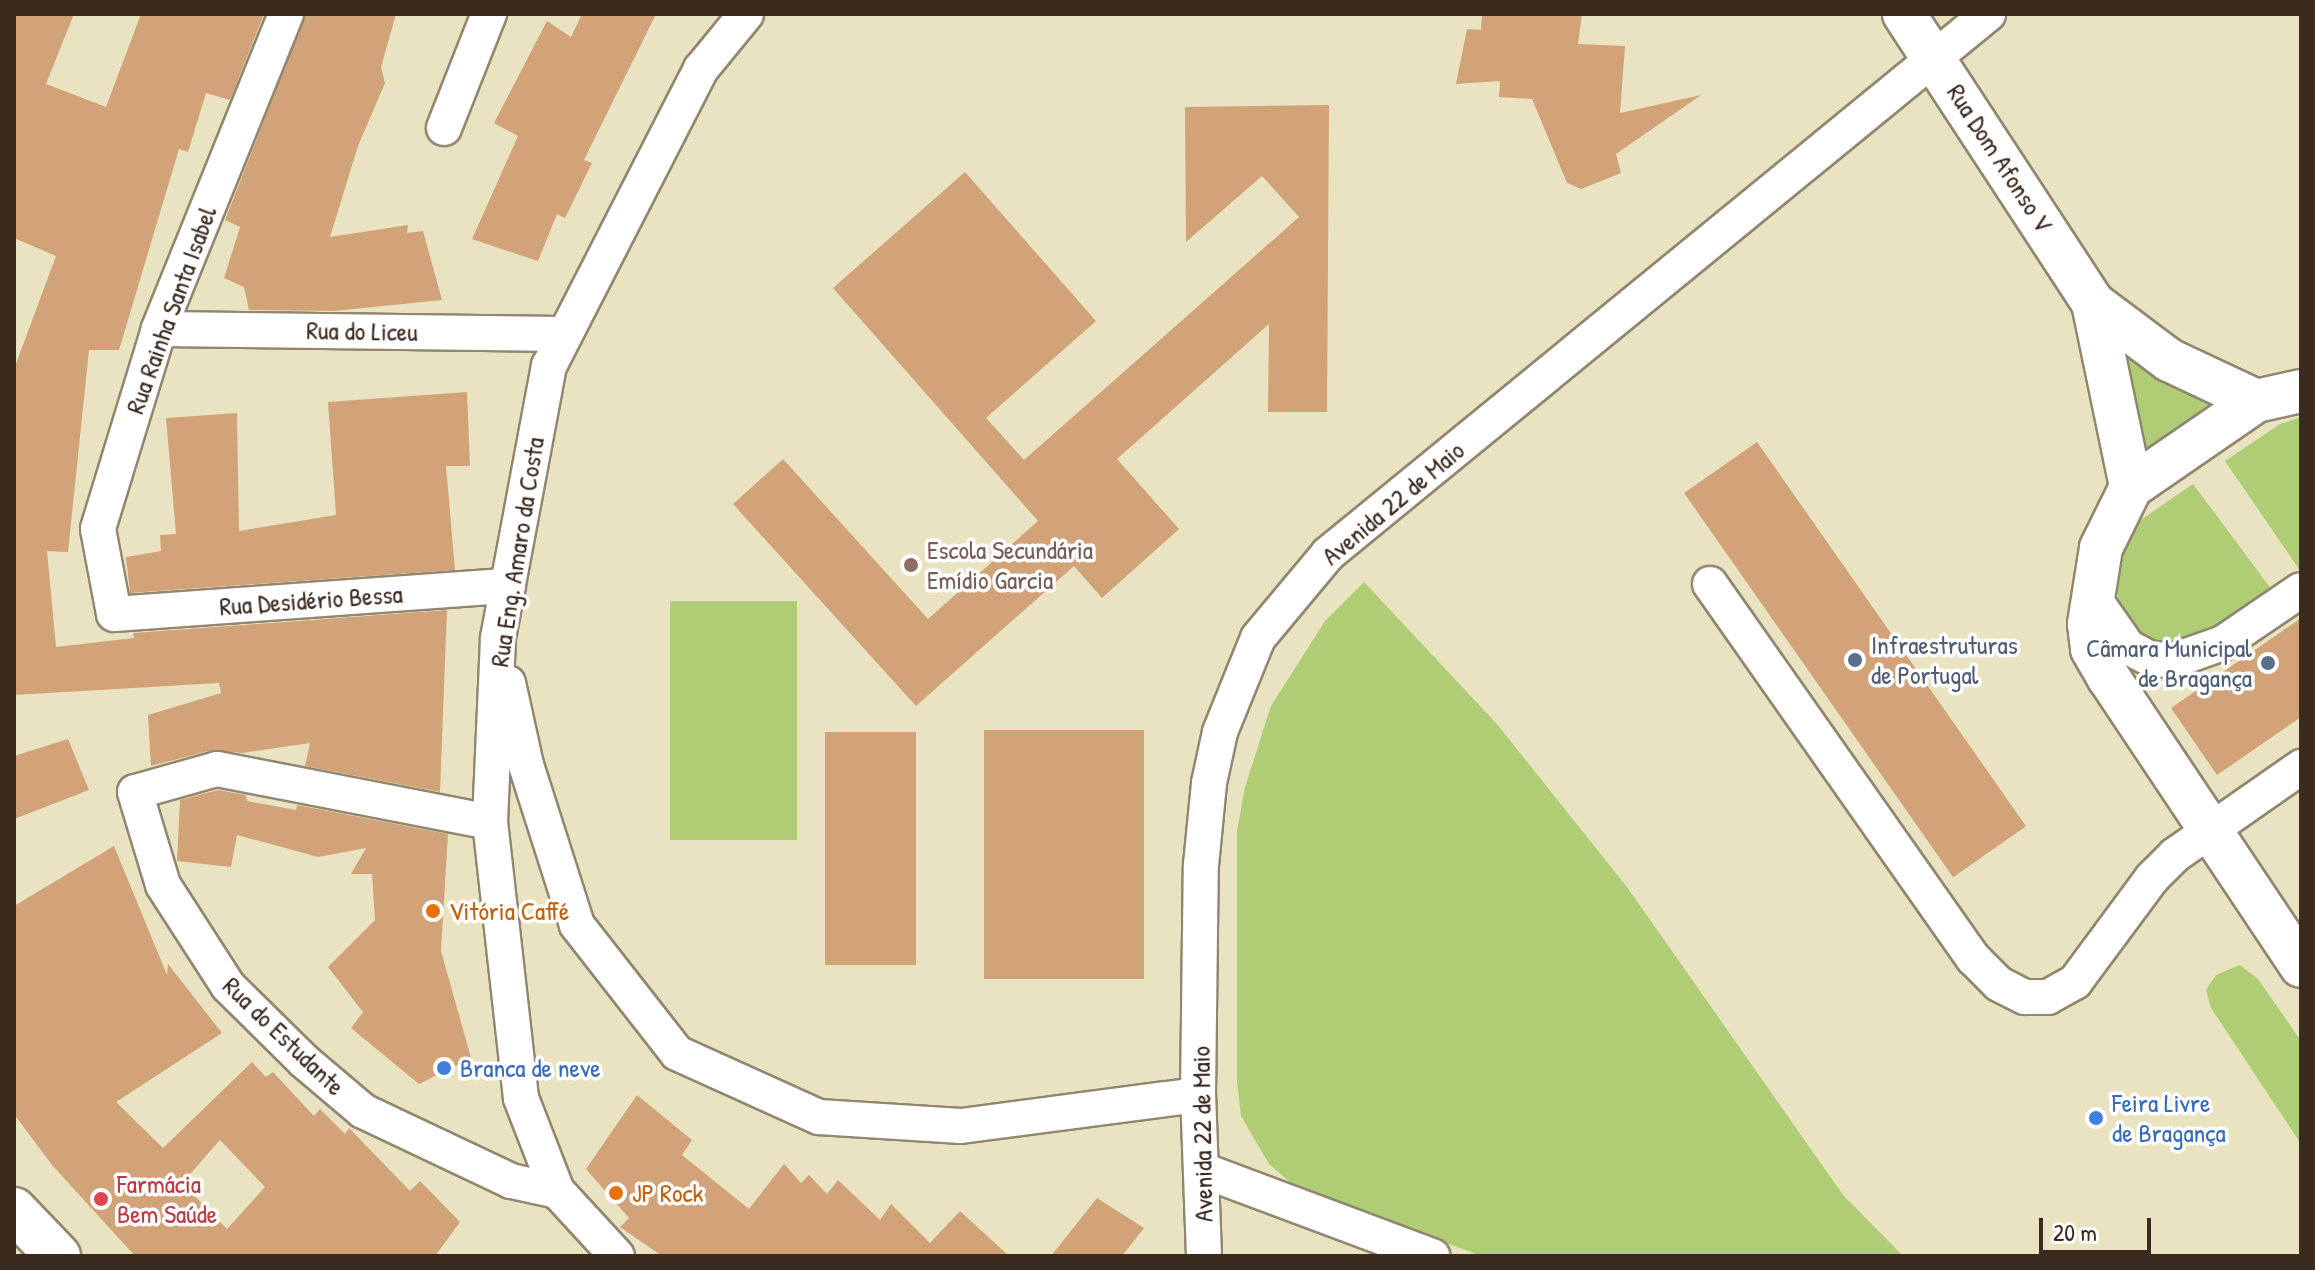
<!DOCTYPE html>
<html>
<head>
<meta charset="utf-8">
<style>
	body { margin:0 }
	#map { position:relative; width:2315px; height:1270px; overflow:hidden; background:#e9e3c2; font-family:"Patrick Hand",sans-serif }
	div>[style] { position:absolute }
	.green>* { inset:0; background:#aecd74; transform-origin:0 0 }
	.building>* { inset:0; background:#d2a379; transform-origin:0 0 }
	.roads { filter:drop-shadow(2px 0 #928670) drop-shadow(-2px 0 #928670) drop-shadow(0 2px #928670) drop-shadow(0 -2px #928670) }
	.minor>* { height:34px; margin:-17px; padding:0 17px; transform-origin:17px; border-radius:17px; background:#fff }
	.tertiary>* { height:42px; margin:-21px; padding:0 21px; transform-origin:21px; border-radius:21px; background:#fff }
	.primary>* { height:44px; margin:-22px; padding:0 22px; transform-origin:22px; border-radius:22px; background:#fff }
	.dots>* { width:22px; height:22px; translate:-50% -50%; box-sizing:border-box; border:4px solid #fff; border-radius:50% }
	span { translate:-50% -50%; white-space:nowrap; text-align:center; line-height:1.15; -webkit-text-stroke:7px #fff; paint-order:stroke }
	.street-label { font-size:26px; color:#3b2a1e }
	.education-label { font-size:26px; color:#785e54 }
	.left { translate:0 -50%; text-align:left }
	.service-label { font-size:26px; color:#4e5e75 }
	.right { translate:-100% -50%; text-align:right }
	.food-label { font-size:26px; color:#c56008 }
	.shop-label { font-size:26px; color:#366cbe }
	.health-label { font-size:26px; color:#be3a42 }
	.frame { position:absolute; inset:0; border:16px solid #3b2a1e; pointer-events:none }
	.scale { position:absolute; left:2039px; top:1218px; width:112px; height:36px; box-sizing:border-box; border:4px solid #3b2a1e; border-top:0; padding-left:10px; font-size:24px; line-height:28px; white-space:nowrap; color:#3b2a1e; -webkit-text-stroke:6px #fff; paint-order:stroke }
</style>
</head>
<body>
<div id="map">
	<div class="green">
		<div style="clip-path:polygon(2120px 350px,2230px 408px,2137px 472px,2138px 421px)"></div>
		<div style="clip-path:polygon(2301px 417px,2301px 572px,2225px 461px,2280px 424px)"></div>
		<div style="clip-path:polygon(2193px 484px,2275px 594px,2185px 644px,2156px 645px,2134px 632px,2120px 610px,2116px 584px,2121px 552px,2142px 519px)"></div>
		<div style="clip-path:polygon(1364px 582px,1496px 723px,1627px 887px,1843px 1195px,1903px 1256px,1482px 1256px,1299px 1190px,1269px 1164px,1241px 1116px,1237px 1081px,1237px 831px,1245px 787px,1271px 706px,1325px 621px)"></div>
		<div style="left:670px;top:601px;width:127px;height:239px"></div>
		<div style="clip-path:polygon(2240px 965px,2258px 979px,2301px 1041px,2301px 1144px,2211px 1008px,2206px 990px,2216px 975px)"></div>
	</div>
	<div class="building">
		<div style="clip-path:polygon(14px 14px,74px 14px,46px 84px,106px 107px,141px 14px,264px 14px,230px 100px,206px 93px,188px 152px,179px 149px,119px 350px,89px 350px,68px 552px,47px 551px,56px 647px,134px 638px,133px 633px,447px 610px,440px 792px,305px 766px,310px 743px,242px 753px,212px 750px,151px 766px,148px 715px,221px 693px,219px 683px,14px 695px,14px 369px,56px 256px,14px 238px)"></div>
		<div style="clip-path:polygon(306px 14px,396px 14px,381px 67px,385px 83px,358px 146px,330px 237px,408px 225px,407px 233px,423px 231px,442px 300px,334px 311px,249px 310px,244px 287px,224px 278px,240px 227px,225px 220px)"></div>
		<div style="clip-path:polygon(582px 14px,656px 14px,584px 160px,592px 163px,565px 218px,557px 214px,538px 261px,472px 239px,518px 136px,494px 123px,547px 21px,571px 37px)"></div>
		<div style="clip-path:polygon(1482px 14px,1582px 14px,1578px 44px,1625px 46px,1620px 113px,1701px 95px,1616px 154px,1621px 173px,1581px 189px,1567px 183px,1532px 99px,1499px 97px,1500px 81px,1456px 84px,1467px 29px,1481px 30px)"></div>
		<div style="clip-path:polygon(1329px 105px,1327px 412px,1268px 412px,1269px 324px,1117px 459px,1179px 529px,1102px 598px,1074px 566px,916px 706px,733px 504px,783px 459px,928px 619px,1038px 521px,833px 288px,965px 172px,1096px 321px,986px 418px,1024px 460px,1299px 217px,1262px 176px,1186px 242px,1185px 107px)"></div>
		<div style="clip-path:polygon(467px 392px,470px 466px,446px 466px,455px 570px,130px 593px,126px 557px,161px 551px,160px 535px,176px 534px,166px 418px,237px 413px,239px 531px,336px 515px,328px 402px)"></div>
		<div style="left:1757px;top:442px;width:469px;height:89px;rotate:55deg"></div>
		<div style="clip-path:polygon(2301px 618px,2301px 717px,2217px 775px,2171px 708px)"></div>
		<div style="left:1144px;top:730px;width:249px;height:160px;rotate:90deg"></div>
		<div style="left:825px;top:732px;width:91px;height:233px"></div>
		<div style="clip-path:polygon(68px 739px,89px 790px,14px 819px,14px 756px)"></div>
		<div style="clip-path:polygon(218px 790px,246px 795px,247px 801px,296px 810px,297px 805px,448px 834px,441px 951px,471px 1058px,419px 1084px,351px 1028px,363px 1012px,328px 967px,375px 920px,372px 874px,351px 874px,366px 848px,318px 857px,237px 835px,231px 867px,177px 861px,180px 800px)"></div>
		<div style="clip-path:polygon(evenodd,114px 846px,167px 975px,168px 964px,222px 1033px,116px 1102px,163px 1148px,252px 1062px,266px 1077px,273px 1072px,314px 1116px,320px 1109px,345px 1134px,349px 1128px,410px 1191px,420px 1181px,460px 1222px,435px 1256px,135px 1256px,52px 1165px,14px 1114px,14px 906px,114px 846px,220px 1140px,265px 1187px,227px 1229px,182px 1183px,220px 1140px)"></div>
		<div style="clip-path:polygon(637px 1095px,692px 1140px,682px 1155px,749px 1209px,784px 1164px,801px 1183px,809px 1175px,827px 1194px,838px 1180px,880px 1220px,891px 1204px,930px 1243px,960px 1211px,1009px 1256px,662px 1256px,620px 1227px,629px 1218px,586px 1169px)"></div>
		<div style="clip-path:polygon(1097px 1198px,1144px 1228px,1122px 1256px,1051px 1256px)"></div>
	</div>
	<div class="roads">
		<div class="minor">
			<div style="left:286px;top:14px;width:340px;rotate:112deg"></div>
			<div style="left:159px;top:329px;width:209px;rotate:107deg"></div>
			<div style="left:98px;top:529px;width:86px;rotate:79.3deg"></div>
			<div style="left:114px;top:614px;width:395px;rotate:-4.1deg"></div>
			<div style="left:444px;top:128px;width:123px;rotate:-68.5deg"></div>
			<div style="left:159px;top:329px;width:406px;rotate:0.7deg"></div>
			<div style="left:1710px;top:584px;width:457px;rotate:54.9deg"></div>
			<div style="left:1973px;top:958px;width:37px;rotate:45deg"></div>
			<div style="left:1999px;top:984px;width:29px;rotate:27deg"></div>
			<div style="left:2025px;top:997px;width:23px"></div>
			<div style="left:2048px;top:997px;width:31px;rotate:-29deg"></div>
			<div style="left:2075px;top:982px;width:129px;rotate:-53.5deg"></div>
			<div style="left:2152px;top:878px;width:33px;rotate:-45deg"></div>
			<div style="left:2175px;top:855px;width:154px;rotate:-34.9deg"></div>
			<div style="left:2091px;top:594px;width:65px;rotate:55.1deg"></div>
			<div style="left:2128px;top:647px;width:24px;rotate:28deg"></div>
			<div style="left:2149px;top:658px;width:23px;rotate:7deg"></div>
			<div style="left:2172px;top:661px;width:54px;rotate:-19.4deg"></div>
			<div style="left:2223px;top:643px;width:94px;rotate:-34.2deg"></div>
			<div style="left:508px;top:683px;width:84px;rotate:77.6deg"></div>
			<div style="left:526px;top:765px;width:168px;rotate:72.3deg"></div>
			<div style="left:577px;top:925px;width:162px;rotate:52deg"></div>
			<div style="left:677px;top:1053px;width:156px;rotate:24.3deg"></div>
			<div style="left:819px;top:1117px;width:142px;rotate:3.6deg"></div>
			<div style="left:961px;top:1126px;width:239px;rotate:-7.5deg"></div>
			<div style="left:490px;top:822px;width:278px;rotate:-169deg"></div>
			<div style="left:217px;top:769px;width:85px;rotate:164.3deg"></div>
			<div style="left:135px;top:792px;width:97px;rotate:73.2deg"></div>
			<div style="left:163px;top:885px;width:120px;rotate:57.2deg"></div>
			<div style="left:228px;top:986px;width:107px;rotate:44.6deg"></div>
			<div style="left:304px;top:1061px;width:77px;rotate:40.3deg"></div>
			<div style="left:363px;top:1111px;width:164px;rotate:25.3deg"></div>
			<div style="left:511px;top:1181px;width:47px;rotate:12.3deg"></div>
			<div style="left:1202px;top:1170px;width:246px;rotate:20.5deg"></div>
			<div style="left:617px;top:1256px;width:88px;rotate:-132.7deg"></div>
			<div style="left:557px;top:1191px;width:100px;rotate:-111.2deg"></div>
			<div style="left:521px;top:1098px;width:278px;rotate:-96.4deg"></div>
			<div style="left:490px;top:822px;width:184px;rotate:-87.5deg"></div>
			<div style="left:498px;top:638px;width:277px;rotate:-79.4deg"></div>
			<div style="left:549px;top:366px;width:334px;rotate:-62.9deg"></div>
			<div style="left:701px;top:69px;width:71px;rotate:-50.7deg"></div>
			<div style="left:1204px;top:1256px;width:161px;rotate:-92.1deg"></div>
			<div style="left:1198px;top:1095px;width:230px;rotate:-89.3deg"></div>
			<div style="left:1201px;top:865px;width:82px;rotate:-84.4deg"></div>
			<div style="left:1209px;top:783px;width:52px;rotate:-77.8deg"></div>
			<div style="left:1220px;top:732px;width:101px;rotate:-68deg"></div>
			<div style="left:1258px;top:638px;width:109px;rotate:-50.2deg"></div>
			<div style="left:1328px;top:554px;width:853px;rotate:-39.29deg"></div>
		</div>
		<div class="tertiary">
			<div style="left:1904px;top:14px;width:345px;rotate:56.8deg"></div>
			<div style="left:2093px;top:303px;width:95px;rotate:36.9deg"></div>
			<div style="left:2169px;top:360px;width:96px;rotate:25.2deg"></div>
			<div style="left:2093px;top:303px;width:188px;rotate:78.3deg"></div>
			<div style="left:2301px;top:391px;width:46px;rotate:167.5deg"></div>
			<div style="left:2256px;top:401px;width:152px;rotate:145.5deg"></div>
			<div style="left:2131px;top:487px;width:68px;rotate:116.2deg"></div>
			<div style="left:2101px;top:548px;width:77px;rotate:99deg"></div>
			<div style="left:2089px;top:624px;width:25px;rotate:83deg"></div>
			<div style="left:2092px;top:649px;width:34px;rotate:60deg"></div>
			<div style="left:2109px;top:678px;width:346px;rotate:56.3deg"></div>
		</div>
		<div class="primary">
			<div style="left:14px;top:1210px;width:64px;rotate:46.3deg"></div>
		</div>
	</div>
	<div class="dots">
		<div style="left:911px;top:565px;background:#8d6e63"></div>
		<div style="left:1855px;top:660px;background:#5c6f8a"></div>
		<div style="left:2268px;top:663px;background:#5c6f8a"></div>
		<div style="left:433px;top:911px;background:#e8710a"></div>
		<div style="left:444px;top:1068px;background:#3f7fe0"></div>
		<div style="left:2096px;top:1118px;background:#3f7fe0"></div>
		<div style="left:616px;top:1193px;background:#e8710a"></div>
		<div style="left:101px;top:1199px;background:#e0444e"></div>
	</div>
	<div class="street-label">
		<span style="left:2000px;top:158px;rotate:57deg">Rua Dom Afonso V</span>
		<span style="left:171px;top:310px;rotate:-70deg">Rua Rainha Santa Isabel</span>
		<span style="left:362px;top:331px;rotate:1deg">Rua do Liceu</span>
		<span style="left:1393px;top:503px;rotate:-40deg">Avenida 22 de Maio</span>
		<span style="left:517px;top:552px;rotate:-81deg">Rua Eng. Amaro da Costa</span>
		<span style="left:311px;top:600px;rotate:-4deg">Rua Desidério Bessa</span>
		<span style="left:284px;top:1036px;rotate:44deg">Rua do Estudante</span>
		<span style="left:1202px;top:1134px;rotate:-91deg">Avenida 22 de Maio</span>
	</div>
	<div class="education-label">
		<span class="left" style="left:927px;top:565px">Escola Secundária<br>Emídio Garcia</span>
	</div>
	<div class="service-label">
		<span class="left" style="left:1871px;top:660px">Infraestruturas<br>de Portugal</span>
		<span class="right" style="left:2252px;top:663px">Câmara Municipal<br>de Bragança</span>
	</div>
	<div class="food-label">
		<span class="left" style="left:449px;top:911px">Vitória Caffé</span>
		<span class="left" style="left:632px;top:1193px">JP Rock</span>
	</div>
	<div class="shop-label">
		<span class="left" style="left:460px;top:1068px">Branca de neve</span>
		<span class="left" style="left:2112px;top:1118px">Feira Livre<br>de Bragança</span>
	</div>
	<div class="health-label">
		<span class="left" style="left:117px;top:1199px">Farmácia<br>Bem Saúde</span>
	</div>
	<div class="frame"></div>
	<div class="scale">20 m</div>
</div>
</body>
</html>
